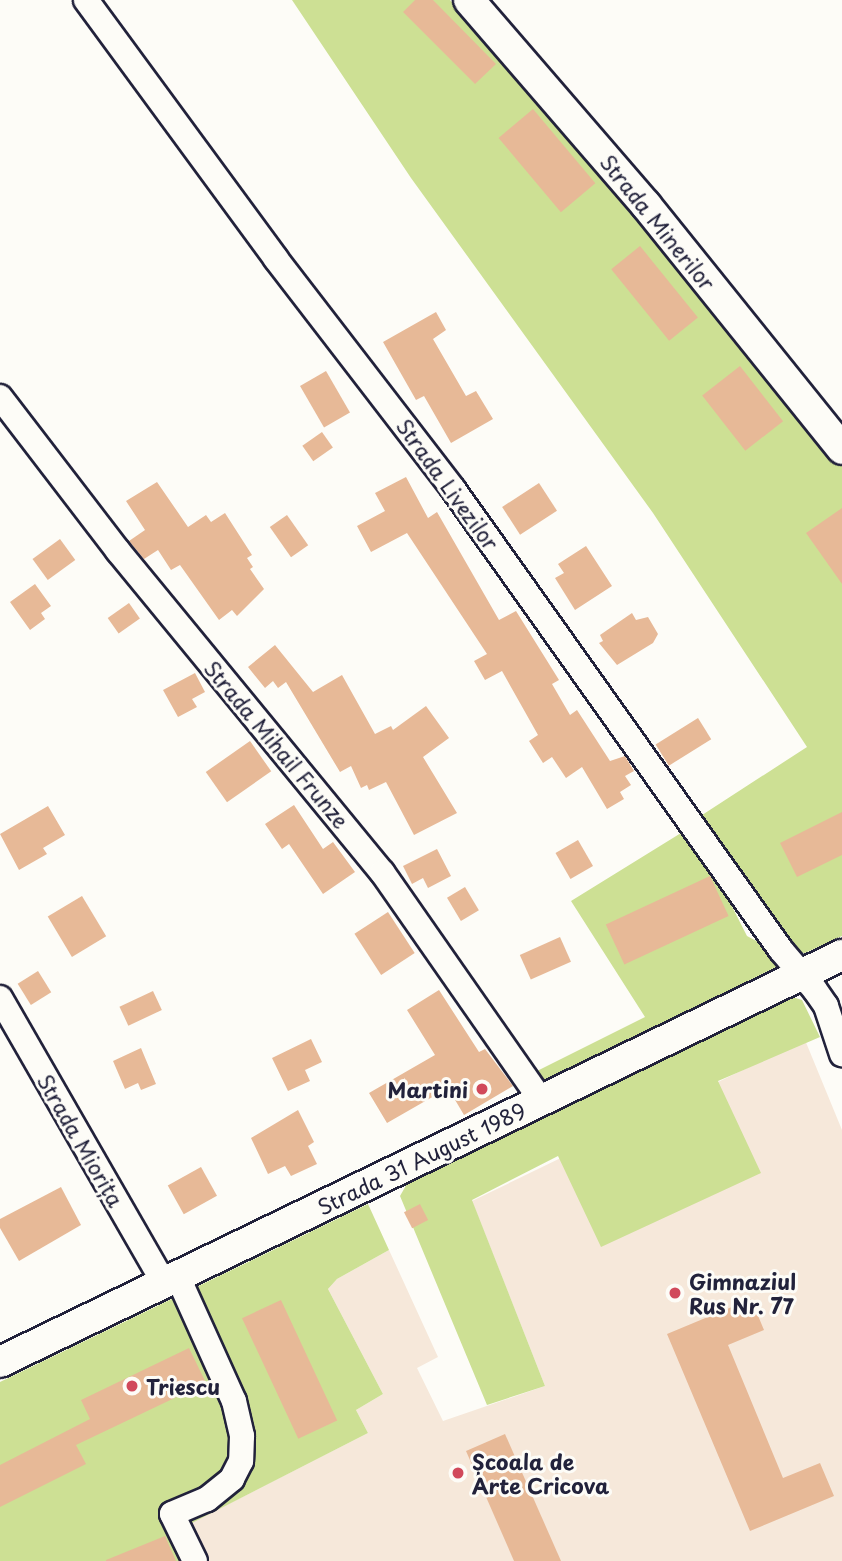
<!DOCTYPE html>
<html>
<head>
<meta charset="utf-8">
<style>
	body { margin:0 }
	#map { position:relative; width:842px; height:1561px; overflow:hidden; background:#fdfcf7; font-family:"Playpen Sans",sans-serif }
	div>[style] { position:absolute }
	.built>* { inset:0; background:#f6e8da }
	.green>* { inset:0; background:#cde094 }
	.building>* { inset:0; background:#e7b997; transform-origin:0 0 }
	.roads { filter:drop-shadow(2px 0 #22223b) drop-shadow(-2px 0 #22223b) drop-shadow(0 2px #22223b) drop-shadow(0 -2px #22223b) }
	.minor>* { height:24px; margin:-12px; padding:0 12px; transform-origin:12px; border-radius:12px; background:#fdfcf7 }
	.tertiary>* { height:30px; margin:-15px; padding:0 15px; transform-origin:15px; border-radius:15px; background:#fdfcf7 }
	.dots>* { width:19px; height:19px; translate:-50% -50%; box-sizing:border-box; border:4px solid #fdfcf7; border-radius:50% }
	span { translate:-50% -50%; white-space:nowrap; text-align:center; line-height:1.15; -webkit-text-stroke:6px #fdfcf7; paint-order:stroke }
	.street-label { font-size:21px; color:#22223b }
	.poi-label { font-size:21px; color:#22223b; font-weight:700 }
	.right { translate:-100% -50%; text-align:right }
	.left { translate:0 -50%; text-align:left }
</style>
</head>
<body>
<div id="map">
	<div class="built">
		<div style="clip-path:polygon(805px 1040px,842px 1130px,842px 1561px,208px 1561px,191px 1523px,368px 1433px,356px 1410px,383px 1394px,328px 1289px,337px 1279px,389px 1250px,438px 1357px,417px 1368px,443px 1421px,545px 1386px,472px 1201px)"></div>
	</div>
	<div class="green">
		<div style="clip-path:polygon(292px 0,450px 0,511px 62px,842px 464px,842px 936px,805px 953px,795px 952px,699px 817px,807px 747px,653px 513px,411px 178px)"></div>
		<div style="clip-path:polygon(681px 833px,716px 875px,747px 936px,768px 947px,778px 966px,545px 1082px,531px 1074px,645px 1017px,571px 901px)"></div>
		<div style="clip-path:polygon(789px 996px,802px 1000px,820px 1037px,718px 1081px,761px 1173px,601px 1247px,558px 1156px,472px 1200px,545px 1386px,487px 1405px,400px 1196px,408px 1182px)"></div>
		<div style="clip-path:polygon(368px 1204px,389px 1250px,337px 1279px,328px 1289px,383px 1394px,356px 1410px,368px 1433px,192px 1523px,208px 1561px,0 1561px,0 1382px)"></div>
	</div>
	<div class="building">
		<div style="clip-path:polygon(415px 0,433px 0,496px 64px,475px 84px,403px 12px)"></div>
		<div style="left:533px;top:109px;width:97px;height:45px;rotate:50deg"></div>
		<div style="left:640px;top:246px;width:92px;height:37px;rotate:51deg"></div>
		<div style="clip-path:polygon(436px 312px,446px 330px,433px 339px,466px 396px,476px 391px,493px 419px,451px 443px,424px 396px,416px 400px,383px 342px)"></div>
		<div style="left:740px;top:366px;width:70px;height:48px;rotate:52deg"></div>
		<div style="left:326px;top:371px;width:48px;height:30px;rotate:60deg"></div>
		<div style="left:322px;top:432px;width:19px;height:24px;rotate:55deg"></div>
		<div style="clip-path:polygon(406px 477px,428px 518px,437px 512px,499px 620px,516px 611px,559px 680px,552px 684px,570px 715px,577px 710px,610px 761px,625px 756px,634px 771px,625px 776px,631px 785px,620px 792px,624px 799px,607px 809px,582px 767px,566px 778px,552px 757px,543px 763px,529px 741px,538px 735px,502px 671px,485px 680px,474px 661px,487px 654px,407px 533px,371px 552px,357px 526px,385px 511px,375px 493px)"></div>
		<div style="clip-path:polygon(157px 482px,188px 527px,206px 515px,211px 522px,225px 513px,252px 555px,247px 558px,253px 567px,250px 569px,264px 589px,237px 616px,232px 610px,219px 620px,180px 565px,171px 570px,158px 550px,144px 559px,129px 541px,145px 530px,126px 501px)"></div>
		<div style="left:539px;top:483px;width:33px;height:44px;rotate:57deg"></div>
		<div style="clip-path:polygon(842px 508px,842px 584px,806px 533px)"></div>
		<div style="left:287px;top:515px;width:37px;height:21px;rotate:55deg"></div>
		<div style="left:60px;top:539px;width:26px;height:34px;rotate:54deg"></div>
		<div style="clip-path:polygon(586px 546px,612px 586px,575px 610px,555px 578px,564px 573px,558px 564px)"></div>
		<div style="clip-path:polygon(35px 584px,51px 606px,41px 613px,45px 619px,30px 630px,10px 602px)"></div>
		<div style="left:129px;top:603px;width:19px;height:26px;rotate:55deg"></div>
		<div style="clip-path:polygon(632px 613px,636px 620px,648px 617px,658px 634px,653px 643px,617px 665px,599px 643px,603px 641px,600px 635px)"></div>
		<div style="clip-path:polygon(275px 645px,313px 692px,342px 675px,375px 734px,391px 726px,393px 730px,426px 706px,449px 738px,423px 757px,457px 813px,414px 835px,386px 782px,369px 790px,367px 785px,361px 788px,351px 766px,340px 772px,286px 682px,278px 688px,273px 681px,265px 688px,248px 667px)"></div>
		<div style="clip-path:polygon(195px 673px,205px 692px,192px 699px,197px 707px,178px 717px,163px 690px)"></div>
		<div style="left:698px;top:718px;width:25px;height:50px;rotate:58deg"></div>
		<div style="left:250px;top:741px;width:37px;height:54px;rotate:55deg"></div>
		<div style="clip-path:polygon(294px 805px,323px 849px,333px 842px,355px 872px,323px 894px,289px 844px,282px 849px,265px 824px)"></div>
		<div style="clip-path:polygon(48px 806px,65px 835px,43px 848px,47px 854px,19px 870px,0 834px)"></div>
		<div style="clip-path:polygon(842px 812px,842px 855px,797px 877px,780px 843px)"></div>
		<div style="left:578px;top:840px;width:30px;height:26px;rotate:60deg"></div>
		<div style="clip-path:polygon(437px 849px,451px 876px,428px 888px,423px 878px,412px 884px,403px 866px)"></div>
		<div style="left:710px;top:876px;width:44px;height:115px;rotate:65deg"></div>
		<div style="left:465px;top:887px;width:27px;height:21px;rotate:59deg"></div>
		<div style="left:82px;top:896px;width:47px;height:40px;rotate:59deg"></div>
		<div style="left:388px;top:912px;width:49px;height:40px;rotate:57deg"></div>
		<div style="left:560px;top:937px;width:27px;height:44px;rotate:66deg"></div>
		<div style="left:38px;top:971px;width:25px;height:24px;rotate:58deg"></div>
		<div style="clip-path:polygon(439px 990px,479px 1052px,485px 1049px,513px 1086px,464px 1115px,448px 1088px,387px 1123px,369px 1093px,435px 1055px,407px 1010px)"></div>
		<div style="left:153px;top:991px;width:21px;height:37px;rotate:65deg"></div>
		<div style="clip-path:polygon(311px 1039px,322px 1062px,305px 1070px,310px 1081px,288px 1091px,272px 1058px)"></div>
		<div style="clip-path:polygon(141px 1048px,156px 1084px,141px 1090px,138px 1083px,125px 1089px,113px 1061px)"></div>
		<div style="clip-path:polygon(298px 1110px,314px 1142px,308px 1146px,317px 1164px,291px 1176px,285px 1166px,268px 1174px,251px 1138px)"></div>
		<div style="left:201px;top:1167px;width:33px;height:38px;rotate:61deg"></div>
		<div style="clip-path:polygon(61px 1187px,81px 1225px,19px 1261px,0 1228px,0 1219px)"></div>
		<div style="left:420px;top:1204px;width:18px;height:18px;rotate:63deg"></div>
		<div style="clip-path:polygon(751px 1299px,764px 1330px,728px 1345px,783px 1478px,820px 1463px,834px 1496px,750px 1531px,667px 1334px)"></div>
		<div style="left:281px;top:1300px;width:133px;height:43px;rotate:65deg"></div>
		<div style="clip-path:polygon(189px 1348px,206px 1383px,76px 1445px,86px 1464px,0 1507px,0 1465px,90px 1419px,81px 1400px)"></div>
		<div style="clip-path:polygon(505px 1434px,561px 1561px,514px 1561px,466px 1451px)"></div>
		<div style="clip-path:polygon(165px 1536px,176px 1561px,106px 1561px,106px 1560px)"></div>
	</div>
	<div class="roads">
		<div class="minor">
			<div style="left:86px;top:0;width:321px;rotate:53.7deg"></div>
			<div style="left:276px;top:259px;width:290px;rotate:52.4deg"></div>
			<div style="left:453px;top:489px;width:566px;rotate:54.57deg"></div>
			<div style="left:781px;top:950px;width:52px;rotate:49.6deg"></div>
			<div style="left:815px;top:990px;width:19px;rotate:55deg"></div>
			<div style="left:826px;top:1006px;width:51px;rotate:71.6deg"></div>
			<div style="left:0;top:397px;width:194px;rotate:52.5deg"></div>
			<div style="left:118px;top:551px;width:416px;rotate:50.6deg"></div>
			<div style="left:382px;top:872px;width:278px;rotate:55.1deg"></div>
			<div style="left:0;top:998px;width:327px;rotate:60.1deg"></div>
			<div style="left:177px;top:1275px;width:138px;rotate:65.7deg"></div>
			<div style="left:234px;top:1401px;width:36px;rotate:77deg"></div>
			<div style="left:242px;top:1436px;width:25px;rotate:92deg"></div>
			<div style="left:241px;top:1461px;width:20px;rotate:117deg"></div>
			<div style="left:232px;top:1479px;width:32px;rotate:141deg"></div>
			<div style="left:207px;top:1499px;width:38px;rotate:157deg"></div>
			<div style="left:172px;top:1514px;width:52px;rotate:63.9deg"></div>
		</div>
		<div class="tertiary">
			<div style="left:469px;top:0;width:271px;rotate:49.2deg"></div>
			<div style="left:646px;top:205px;width:313px;rotate:51.2deg"></div>
			<div style="left:0;top:1362px;width:935px;rotate:-25.8deg"></div>
		</div>
	</div>
	<div class="dots">
		<div style="left:482px;top:1089px;background:#d1495b"></div>
		<div style="left:675px;top:1293px;background:#d1495b"></div>
		<div style="left:132px;top:1386px;background:#d1495b"></div>
		<div style="left:458px;top:1473px;background:#d1495b"></div>
	</div>
	<div class="street-label">
		<span style="left:658px;top:222px;rotate:51deg">Strada Minerilor</span>
		<span style="left:448px;top:484px;rotate:54deg">Strada Livezilor</span>
		<span style="left:277px;top:744px;rotate:50deg">Strada Mihail Frunze</span>
		<span style="left:81px;top:1140px;rotate:60deg">Strada Miorița</span>
		<span style="left:421px;top:1158px;rotate:-26deg">Strada 31 August 1989</span>
	</div>
	<div class="poi-label">
		<span class="right" style="left:468px;top:1089px">Martini</span>
		<span class="left" style="left:689px;top:1293px">Gimnaziul<br>Rus Nr. 77</span>
		<span class="left" style="left:146px;top:1386px">Triescu</span>
		<span class="left" style="left:472px;top:1473px">Școala de<br>Arte Cricova</span>
	</div>
</div>
</body>
</html>
